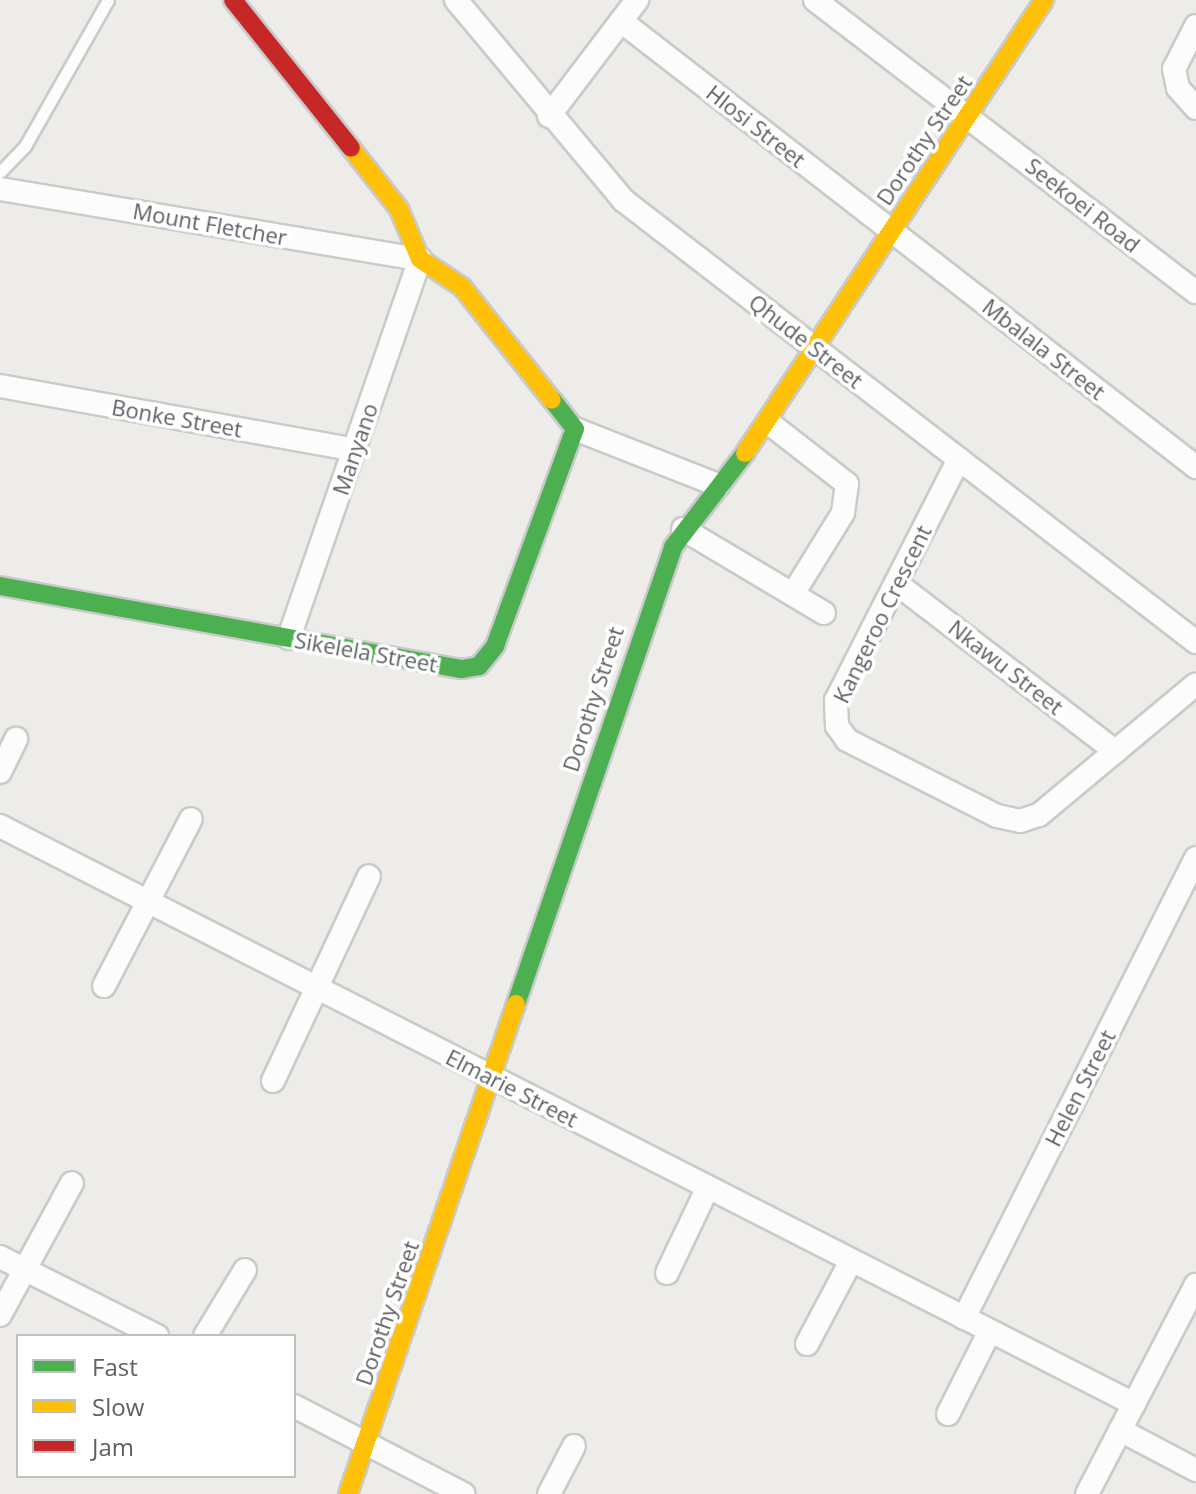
<!DOCTYPE html>
<html>
<head>
<meta charset="utf-8">
<style>
	body { margin:0 }
	#map { position:relative; width:1196px; height:1494px; overflow:hidden; background:#edece8; font-family:"Open Sans",sans-serif }
	div>[style] { position:absolute }
	.roads { filter:drop-shadow(2px 0 #c9caca) drop-shadow(-2px 0 #c9caca) drop-shadow(0 2px #c9caca) drop-shadow(0 -2px #c9caca) }
	.lane>* { height:11px; margin:-5.5px; padding:0 5.5px; transform-origin:5.5px; border-radius:5.5px; background:#fcfcfc }
	.street>* { height:22px; margin:-11px; padding:0 11px; transform-origin:11px; border-radius:11px; background:#fcfcfc }
	.fast>* { height:18px; margin:-9px; padding:0 9px; transform-origin:9px; border-radius:9px; background:#4caf50 }
	.slow>* { height:18px; margin:-9px; padding:0 9px; transform-origin:9px; border-radius:9px; background:#ffc107 }
	.jam>* { height:18px; margin:-9px; padding:0 9px; transform-origin:9px; border-radius:9px; background:#c62828 }
	span { translate:-50% -50%; white-space:nowrap; text-align:center; line-height:1.15; -webkit-text-stroke:7px #fff; paint-order:stroke }
	.street-label { font-size:22px; color:#5d6166 }
	.legend { position:absolute; left:16px; top:1334px; width:280px; height:144px; box-sizing:border-box; background:#fff; border:2px solid #bec0c2; margin:0; padding:10px 14px; list-style:none; font-size:24px; color:#5d6166 }
	.legend li { display:flex; align-items:center; gap:16px; height:40px }
	.legend b { width:40px; border:2px solid #bec0c2 }
</style>
</head>
<body>
<div id="map">
	<div class="roads">
		<div class="lane">
			<div style="left:0;top:172px;width:36px;rotate:-46deg"></div>
			<div style="left:25px;top:146px;width:168px;rotate:-60.4deg"></div>
		</div>
		<div class="street">
			<div style="left:456px;top:0;width:261px;rotate:50.1deg"></div>
			<div style="left:623px;top:200px;width:724px;rotate:37.65deg"></div>
			<div style="left:815px;top:0;width:480px;rotate:37.5deg"></div>
			<div style="left:621px;top:21px;width:728px;rotate:37.8deg"></div>
			<div style="left:1196px;top:26px;width:48px;rotate:117.1deg"></div>
			<div style="left:1174px;top:69px;width:19px;rotate:78deg"></div>
			<div style="left:1178px;top:88px;width:27px;rotate:48deg"></div>
			<div style="left:549px;top:116px;width:146px;rotate:-52.8deg"></div>
			<div style="left:0;top:189px;width:426px;rotate:9.5deg"></div>
			<div style="left:420px;top:259px;width:401px;rotate:109.1deg"></div>
			<div style="left:0;top:386px;width:360px;rotate:10.2deg"></div>
			<div style="left:769px;top:423px;width:99px;rotate:38deg"></div>
			<div style="left:847px;top:484px;width:29px;rotate:98deg"></div>
			<div style="left:843px;top:513px;width:95px;rotate:121.7deg"></div>
			<div style="left:575px;top:429px;width:154px;rotate:21.4deg"></div>
			<div style="left:959px;top:459px;width:271px;rotate:117deg"></div>
			<div style="left:836px;top:700px;width:26px;rotate:88deg"></div>
			<div style="left:837px;top:726px;width:17px;rotate:54deg"></div>
			<div style="left:847px;top:740px;width:168px;rotate:26.9deg"></div>
			<div style="left:997px;top:816px;width:24px;rotate:12deg"></div>
			<div style="left:1020px;top:821px;width:20px;rotate:-18deg"></div>
			<div style="left:1039px;top:815px;width:204px;rotate:-39.8deg"></div>
			<div style="left:683px;top:529px;width:164px;rotate:30.8deg"></div>
			<div style="left:896px;top:583px;width:277px;rotate:37.5deg"></div>
			<div style="left:0;top:772px;width:37px;rotate:-64deg"></div>
			<div style="left:0;top:826px;width:1273px;rotate:27.01deg"></div>
			<div style="left:104px;top:986px;width:188px;rotate:-62.5deg"></div>
			<div style="left:273px;top:1081px;width:226px;rotate:-64.9deg"></div>
			<div style="left:0;top:1257px;width:176px;rotate:26.7deg"></div>
			<div style="left:667px;top:1273px;width:95px;rotate:-64.5deg"></div>
			<div style="left:0;top:1315px;width:150px;rotate:-61.4deg"></div>
			<div style="left:964px;top:1318px;width:515px;rotate:-63.24deg"></div>
			<div style="left:205px;top:1336px;width:77px;rotate:-58.8deg"></div>
			<div style="left:807px;top:1344px;width:94px;rotate:-62.1deg"></div>
			<div style="left:294px;top:1406px;width:191px;rotate:27.4deg"></div>
			<div style="left:948px;top:1414px;width:93px;rotate:-63.2deg"></div>
			<div style="left:1120px;top:1430px;width:86px;rotate:27.8deg"></div>
			<div style="left:549px;top:1494px;width:54px;rotate:-62.5deg"></div>
			<div style="left:1087px;top:1494px;width:236px;rotate:-62.5deg"></div>
		</div>
		<div class="fast">
			<div style="left:0;top:586px;width:469px;rotate:10.2deg"></div>
			<div style="left:462px;top:669px;width:17px;rotate:-10deg"></div>
			<div style="left:479px;top:666px;width:26px;rotate:-51deg"></div>
			<div style="left:495px;top:646px;width:231px;rotate:-69.8deg"></div>
			<div style="left:575px;top:429px;width:37px;rotate:-128deg"></div>
			<div style="left:516px;top:1004px;width:483px;rotate:-71deg"></div>
			<div style="left:673px;top:547px;width:118px;rotate:-52.5deg"></div>
		</div>
		<div class="slow">
			<div style="left:351px;top:148px;width:78px;rotate:51.8deg"></div>
			<div style="left:399px;top:209px;width:54px;rotate:67.2deg"></div>
			<div style="left:420px;top:259px;width:50px;rotate:33.7deg"></div>
			<div style="left:462px;top:287px;width:144px;rotate:51.5deg"></div>
			<div style="left:745px;top:453px;width:543px;rotate:-56.57deg"></div>
			<div style="left:348px;top:1494px;width:518px;rotate:-71.08deg"></div>
		</div>
		<div class="jam">
			<div style="left:233px;top:0;width:189px;rotate:51.4deg"></div>
		</div>
	</div>
	<div class="street-label">
		<span style="left:756px;top:126px;rotate:38deg">Hlosi Street</span>
		<span style="left:924px;top:140px;rotate:-56deg">Dorothy Street</span>
		<span style="left:1083px;top:205px;rotate:38deg">Seekoei Road</span>
		<span style="left:210px;top:224px;rotate:10deg">Mount Fletcher</span>
		<span style="left:806px;top:341px;rotate:38deg">Qhude Street</span>
		<span style="left:1044px;top:349px;rotate:38deg">Mbalala Street</span>
		<span style="left:177px;top:418px;rotate:10deg">Bonke Street</span>
		<span style="left:355px;top:449px;rotate:-71deg">Manyano</span>
		<span style="left:882px;top:614px;rotate:-64deg">Kangeroo Crescent</span>
		<span style="left:366px;top:652px;rotate:10deg">Sikelela Street</span>
		<span style="left:1006px;top:667px;rotate:38deg">Nkawu Street</span>
		<span style="left:593px;top:699px;rotate:-72deg">Dorothy Street</span>
		<span style="left:512px;top:1088px;rotate:27deg">Elmarie Street</span>
		<span style="left:1080px;top:1088px;rotate:-63deg">Helen Street</span>
		<span style="left:387px;top:1313px;rotate:-71deg">Dorothy Street</span>
	</div>
	<ul class="legend">
	<li><b style="height:10px;background:#4caf50"></b>Fast</li>
	<li><b style="height:10px;background:#ffc107"></b>Slow</li>
	<li><b style="height:10px;background:#c62828"></b>Jam</li>
	</ul>
</div>
</body>
</html>
